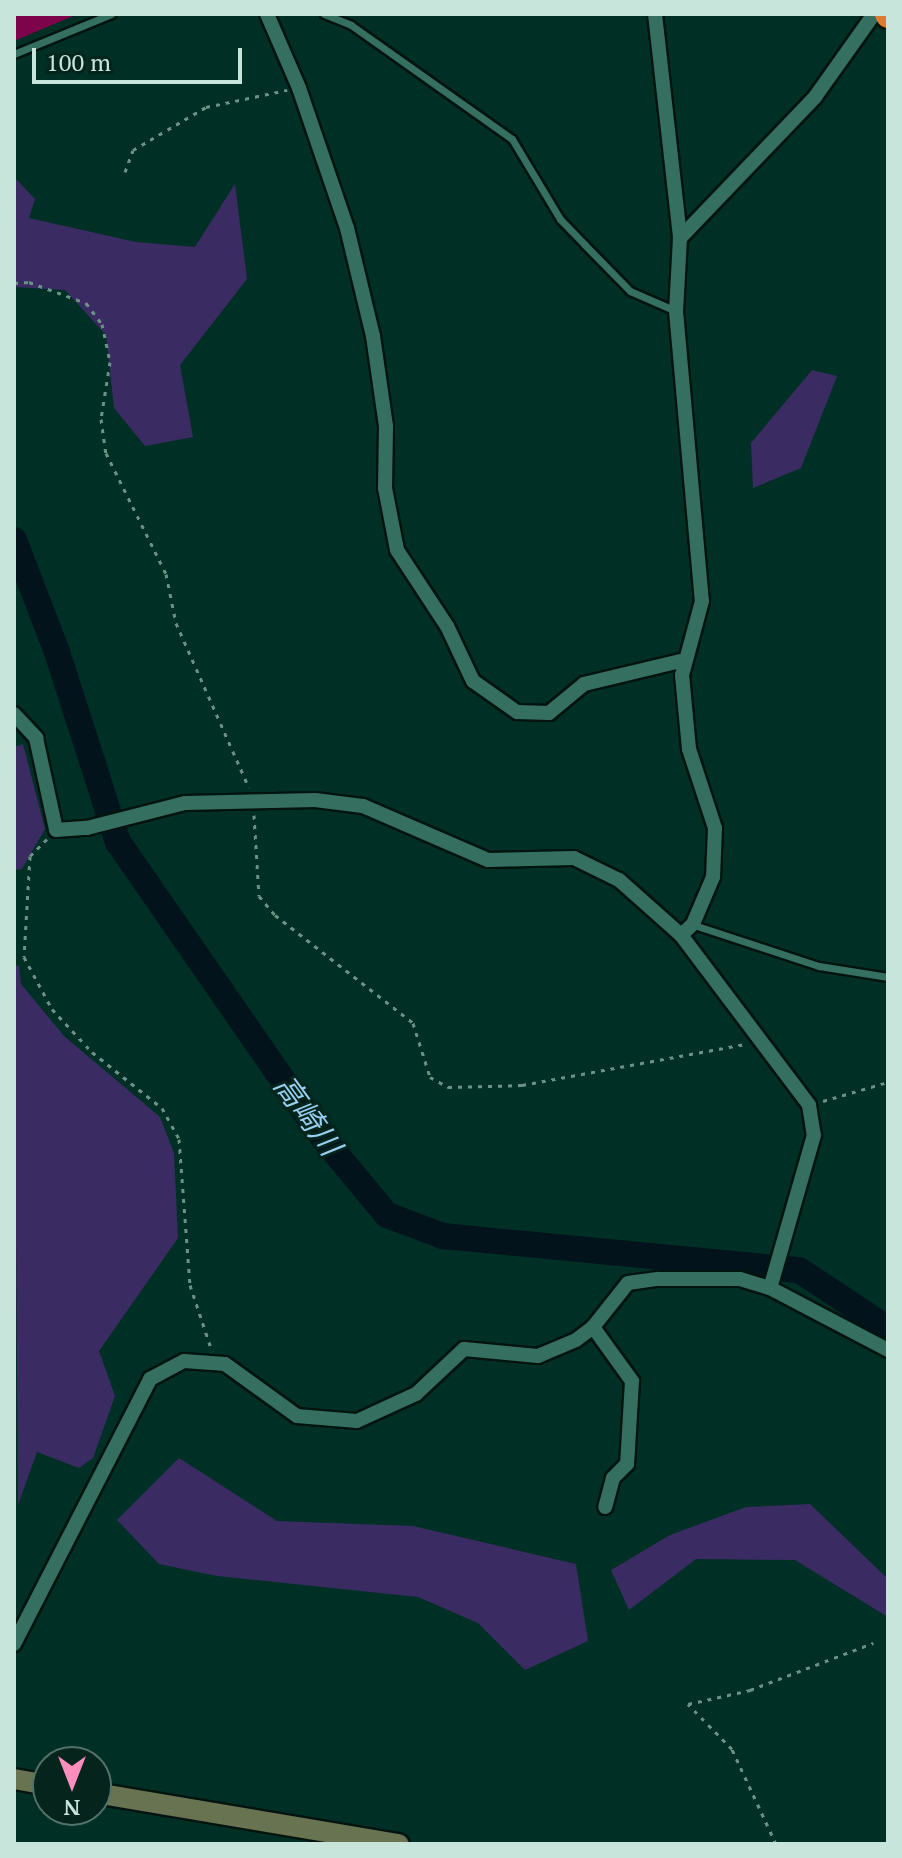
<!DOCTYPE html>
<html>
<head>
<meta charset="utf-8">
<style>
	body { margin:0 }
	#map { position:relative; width:902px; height:1858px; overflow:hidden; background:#003025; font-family:"PT Serif","Noto Sans JP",serif }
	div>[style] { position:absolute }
	.green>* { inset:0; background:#3b2b63 }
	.river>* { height:26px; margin:-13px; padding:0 13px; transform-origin:13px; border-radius:13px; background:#02131c }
	.building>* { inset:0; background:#7d044a }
	.path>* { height:3px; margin-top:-1.5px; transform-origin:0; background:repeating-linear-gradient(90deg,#6c9288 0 4px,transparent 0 10px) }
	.roads { filter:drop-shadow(2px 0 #03140f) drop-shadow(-2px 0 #03140f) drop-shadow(0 2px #03140f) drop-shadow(0 -2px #03140f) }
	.lane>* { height:7px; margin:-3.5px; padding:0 3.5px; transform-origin:3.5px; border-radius:3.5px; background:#356f60 }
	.street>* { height:14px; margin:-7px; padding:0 7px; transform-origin:7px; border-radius:7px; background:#356f60 }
	.secondary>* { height:20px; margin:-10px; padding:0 10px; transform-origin:10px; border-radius:10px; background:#687351 }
	.highway>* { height:24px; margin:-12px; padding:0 12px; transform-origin:12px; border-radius:12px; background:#df7b2d }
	span { translate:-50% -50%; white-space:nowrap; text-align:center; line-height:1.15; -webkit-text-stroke:6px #04241c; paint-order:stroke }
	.water-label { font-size:30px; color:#96cff0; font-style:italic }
	.frame { position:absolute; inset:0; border:16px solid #c8e5dc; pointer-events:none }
	.north { position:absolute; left:32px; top:1746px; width:80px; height:80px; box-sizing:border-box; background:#04241c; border:2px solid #527169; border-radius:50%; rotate:180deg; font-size:22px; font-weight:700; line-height:32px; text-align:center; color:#c8e5dc }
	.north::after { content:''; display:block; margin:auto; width:28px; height:36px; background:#fe8ebe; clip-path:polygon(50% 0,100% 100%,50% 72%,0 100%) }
	.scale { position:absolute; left:32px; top:48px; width:210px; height:36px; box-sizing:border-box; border:4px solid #c8e5dc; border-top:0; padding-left:10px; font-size:24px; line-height:28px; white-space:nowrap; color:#c8e5dc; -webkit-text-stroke:6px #04241c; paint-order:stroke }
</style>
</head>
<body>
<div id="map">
	<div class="green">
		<div style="clip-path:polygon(14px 177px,35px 199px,29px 218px,136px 242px,195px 247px,235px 184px,247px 279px,180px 365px,193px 437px,145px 446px,114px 408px,106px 335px,65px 290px,14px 287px)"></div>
		<div style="clip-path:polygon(812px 370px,837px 376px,801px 468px,753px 488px,751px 443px)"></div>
		<div style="clip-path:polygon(23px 744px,45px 829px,22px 869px,14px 870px,14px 747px)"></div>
		<div style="clip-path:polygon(14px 965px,19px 966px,21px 984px,64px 1036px,160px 1117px,174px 1153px,178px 1238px,99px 1351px,115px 1396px,93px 1458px,79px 1468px,37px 1452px,18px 1505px)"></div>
		<div style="clip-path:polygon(179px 1458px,277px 1521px,413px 1526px,576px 1564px,588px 1641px,525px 1670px,478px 1623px,418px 1597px,217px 1576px,159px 1564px,117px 1520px)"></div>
		<div style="clip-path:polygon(810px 1504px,888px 1579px,888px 1617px,795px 1560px,696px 1559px,629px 1610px,611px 1570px,670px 1535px,746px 1507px)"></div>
	</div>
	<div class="river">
		<div style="left:14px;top:540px;width:120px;rotate:69deg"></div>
		<div style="left:57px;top:652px;width:200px;rotate:72.2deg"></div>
		<div style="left:118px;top:842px;width:360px;rotate:55.3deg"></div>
		<div style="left:323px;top:1138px;width:100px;rotate:50.3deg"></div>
		<div style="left:387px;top:1215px;width:60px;rotate:20.6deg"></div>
		<div style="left:443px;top:1236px;width:358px;rotate:5.5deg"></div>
		<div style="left:799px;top:1270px;width:107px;rotate:33.5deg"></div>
	</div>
	<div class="building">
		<div style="clip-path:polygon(14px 14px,78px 14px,14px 41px)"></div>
	</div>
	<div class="path">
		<div style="left:125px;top:172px;width:23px;rotate:-70deg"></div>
		<div style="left:133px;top:150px;width:85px;rotate:-30.5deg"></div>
		<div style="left:206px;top:107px;width:83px;rotate:-11.9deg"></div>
		<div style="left:14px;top:283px;width:15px;rotate:-4deg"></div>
		<div style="left:29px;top:282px;width:61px;rotate:20.2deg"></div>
		<div style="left:86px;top:303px;width:26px;rotate:53deg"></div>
		<div style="left:102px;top:324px;width:39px;rotate:78deg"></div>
		<div style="left:110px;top:362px;width:58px;rotate:99deg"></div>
		<div style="left:101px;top:419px;width:34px;rotate:82deg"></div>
		<div style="left:106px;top:453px;width:135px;rotate:63.6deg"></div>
		<div style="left:166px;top:574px;width:50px;rotate:78.5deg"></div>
		<div style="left:176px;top:623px;width:180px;rotate:66.1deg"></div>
		<div style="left:254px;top:815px;width:81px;rotate:86.5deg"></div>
		<div style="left:259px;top:896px;width:25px;rotate:50deg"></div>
		<div style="left:275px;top:915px;width:175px;rotate:38deg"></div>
		<div style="left:413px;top:1023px;width:57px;rotate:72.5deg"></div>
		<div style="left:430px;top:1077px;width:21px;rotate:29deg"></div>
		<div style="left:448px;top:1087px;width:74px;rotate:-1.5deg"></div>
		<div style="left:522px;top:1085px;width:227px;rotate:-10.4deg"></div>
		<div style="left:47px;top:839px;width:24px;rotate:135deg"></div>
		<div style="left:30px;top:856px;width:101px;rotate:93.4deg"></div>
		<div style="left:24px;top:957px;width:59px;rotate:61.7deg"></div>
		<div style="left:52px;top:1009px;width:59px;rotate:47.1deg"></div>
		<div style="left:92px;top:1052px;width:90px;rotate:38.7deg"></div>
		<div style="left:162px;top:1108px;width:35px;rotate:61deg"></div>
		<div style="left:179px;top:1139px;width:146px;rotate:85.7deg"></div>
		<div style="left:190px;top:1285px;width:70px;rotate:71.6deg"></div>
		<div style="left:823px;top:1101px;width:68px;rotate:-16.3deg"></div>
		<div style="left:776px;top:1844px;width:105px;rotate:-114.9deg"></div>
		<div style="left:732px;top:1749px;width:63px;rotate:-134.4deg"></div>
		<div style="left:688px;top:1704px;width:64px;rotate:-12.7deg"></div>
		<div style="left:750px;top:1690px;width:132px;rotate:-20.9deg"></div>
	</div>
	<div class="roads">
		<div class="lane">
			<div style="left:324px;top:14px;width:29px;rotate:22deg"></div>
			<div style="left:351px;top:25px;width:197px;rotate:35.3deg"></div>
			<div style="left:512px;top:139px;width:93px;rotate:59deg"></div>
			<div style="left:560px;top:219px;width:35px;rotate:46deg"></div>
			<div style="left:584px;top:244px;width:66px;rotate:45.6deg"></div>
			<div style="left:630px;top:291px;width:50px;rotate:23.5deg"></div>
			<div style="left:14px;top:54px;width:105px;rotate:-22.4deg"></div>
			<div style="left:694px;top:925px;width:132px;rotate:18.2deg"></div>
			<div style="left:819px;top:966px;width:70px;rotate:9.1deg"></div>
		</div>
		<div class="street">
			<div style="left:267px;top:14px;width:81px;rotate:66.6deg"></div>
			<div style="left:299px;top:88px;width:148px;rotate:71.1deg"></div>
			<div style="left:347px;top:228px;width:111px;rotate:76.5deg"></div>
			<div style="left:373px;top:336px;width:91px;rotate:81.8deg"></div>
			<div style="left:386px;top:426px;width:62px;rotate:90.9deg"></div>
			<div style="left:385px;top:488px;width:63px;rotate:79deg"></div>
			<div style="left:397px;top:550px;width:91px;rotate:56.7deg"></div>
			<div style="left:447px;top:626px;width:61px;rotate:64.7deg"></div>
			<div style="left:473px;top:681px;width:54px;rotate:35.2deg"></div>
			<div style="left:517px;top:712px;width:32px;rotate:2deg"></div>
			<div style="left:549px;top:713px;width:45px;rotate:-39.6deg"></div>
			<div style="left:584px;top:684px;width:104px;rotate:-13.4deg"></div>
			<div style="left:655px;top:14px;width:225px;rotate:83.6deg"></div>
			<div style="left:680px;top:238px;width:73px;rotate:93.1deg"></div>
			<div style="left:676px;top:311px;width:291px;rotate:84.9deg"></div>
			<div style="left:702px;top:601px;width:77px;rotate:105.1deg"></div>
			<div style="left:682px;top:675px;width:74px;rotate:84.6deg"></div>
			<div style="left:689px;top:749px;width:83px;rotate:71.8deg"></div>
			<div style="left:715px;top:828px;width:49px;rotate:92.3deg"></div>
			<div style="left:713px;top:877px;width:51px;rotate:113.1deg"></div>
			<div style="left:693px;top:924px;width:16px;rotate:137deg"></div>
			<div style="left:680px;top:238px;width:195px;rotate:-46.2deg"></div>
			<div style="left:815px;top:97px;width:102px;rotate:-54.6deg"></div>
			<div style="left:14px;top:714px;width:33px;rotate:47deg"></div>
			<div style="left:36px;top:738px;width:94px;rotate:77.7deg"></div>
			<div style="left:56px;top:830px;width:31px;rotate:-4deg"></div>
			<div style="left:87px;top:828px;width:101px;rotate:-14.3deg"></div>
			<div style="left:185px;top:803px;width:130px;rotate:-1.3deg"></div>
			<div style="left:315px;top:800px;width:48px;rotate:7.1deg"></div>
			<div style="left:363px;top:806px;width:136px;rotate:23.4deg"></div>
			<div style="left:488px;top:860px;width:86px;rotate:-1.3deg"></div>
			<div style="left:574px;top:858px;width:50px;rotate:26.1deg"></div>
			<div style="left:619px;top:880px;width:83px;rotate:41.6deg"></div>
			<div style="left:681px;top:935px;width:213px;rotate:53deg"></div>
			<div style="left:809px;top:1105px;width:30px;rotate:81deg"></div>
			<div style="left:814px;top:1135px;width:159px;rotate:106deg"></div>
			<div style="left:593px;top:1327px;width:67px;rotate:54.2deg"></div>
			<div style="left:632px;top:1381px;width:83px;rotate:93.4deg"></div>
			<div style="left:627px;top:1464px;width:20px;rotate:135deg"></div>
			<div style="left:613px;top:1478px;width:30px;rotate:105deg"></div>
			<div style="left:14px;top:1644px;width:298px;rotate:-62.8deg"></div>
			<div style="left:150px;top:1379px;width:38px;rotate:-28deg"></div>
			<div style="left:184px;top:1361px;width:41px;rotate:4.2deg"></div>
			<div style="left:225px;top:1364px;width:89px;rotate:35.8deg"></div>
			<div style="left:297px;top:1416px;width:60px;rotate:4.8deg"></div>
			<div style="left:357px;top:1421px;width:65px;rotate:-24.6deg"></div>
			<div style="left:416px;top:1394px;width:66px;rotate:-43.2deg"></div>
			<div style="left:464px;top:1349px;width:74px;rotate:5.4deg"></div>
			<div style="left:538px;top:1356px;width:41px;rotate:-22.8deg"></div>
			<div style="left:576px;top:1340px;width:21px;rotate:-37deg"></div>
			<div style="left:593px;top:1327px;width:56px;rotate:-51.5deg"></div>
			<div style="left:628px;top:1283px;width:30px;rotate:-8deg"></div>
			<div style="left:658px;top:1279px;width:82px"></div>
			<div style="left:740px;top:1279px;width:31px;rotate:17deg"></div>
			<div style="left:770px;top:1288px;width:133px;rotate:27.7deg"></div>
		</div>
		<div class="secondary">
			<div style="left:14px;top:1779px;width:35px;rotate:10deg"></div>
			<div style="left:96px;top:1793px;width:307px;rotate:9.6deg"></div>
		</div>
		<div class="highway">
			<div style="left:887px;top:14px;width:2px;rotate:63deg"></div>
		</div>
	</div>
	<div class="water-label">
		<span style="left:308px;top:1115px;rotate:54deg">高崎川</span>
	</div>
	<div class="frame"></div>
	<div class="north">N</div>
	<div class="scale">100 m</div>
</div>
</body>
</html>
